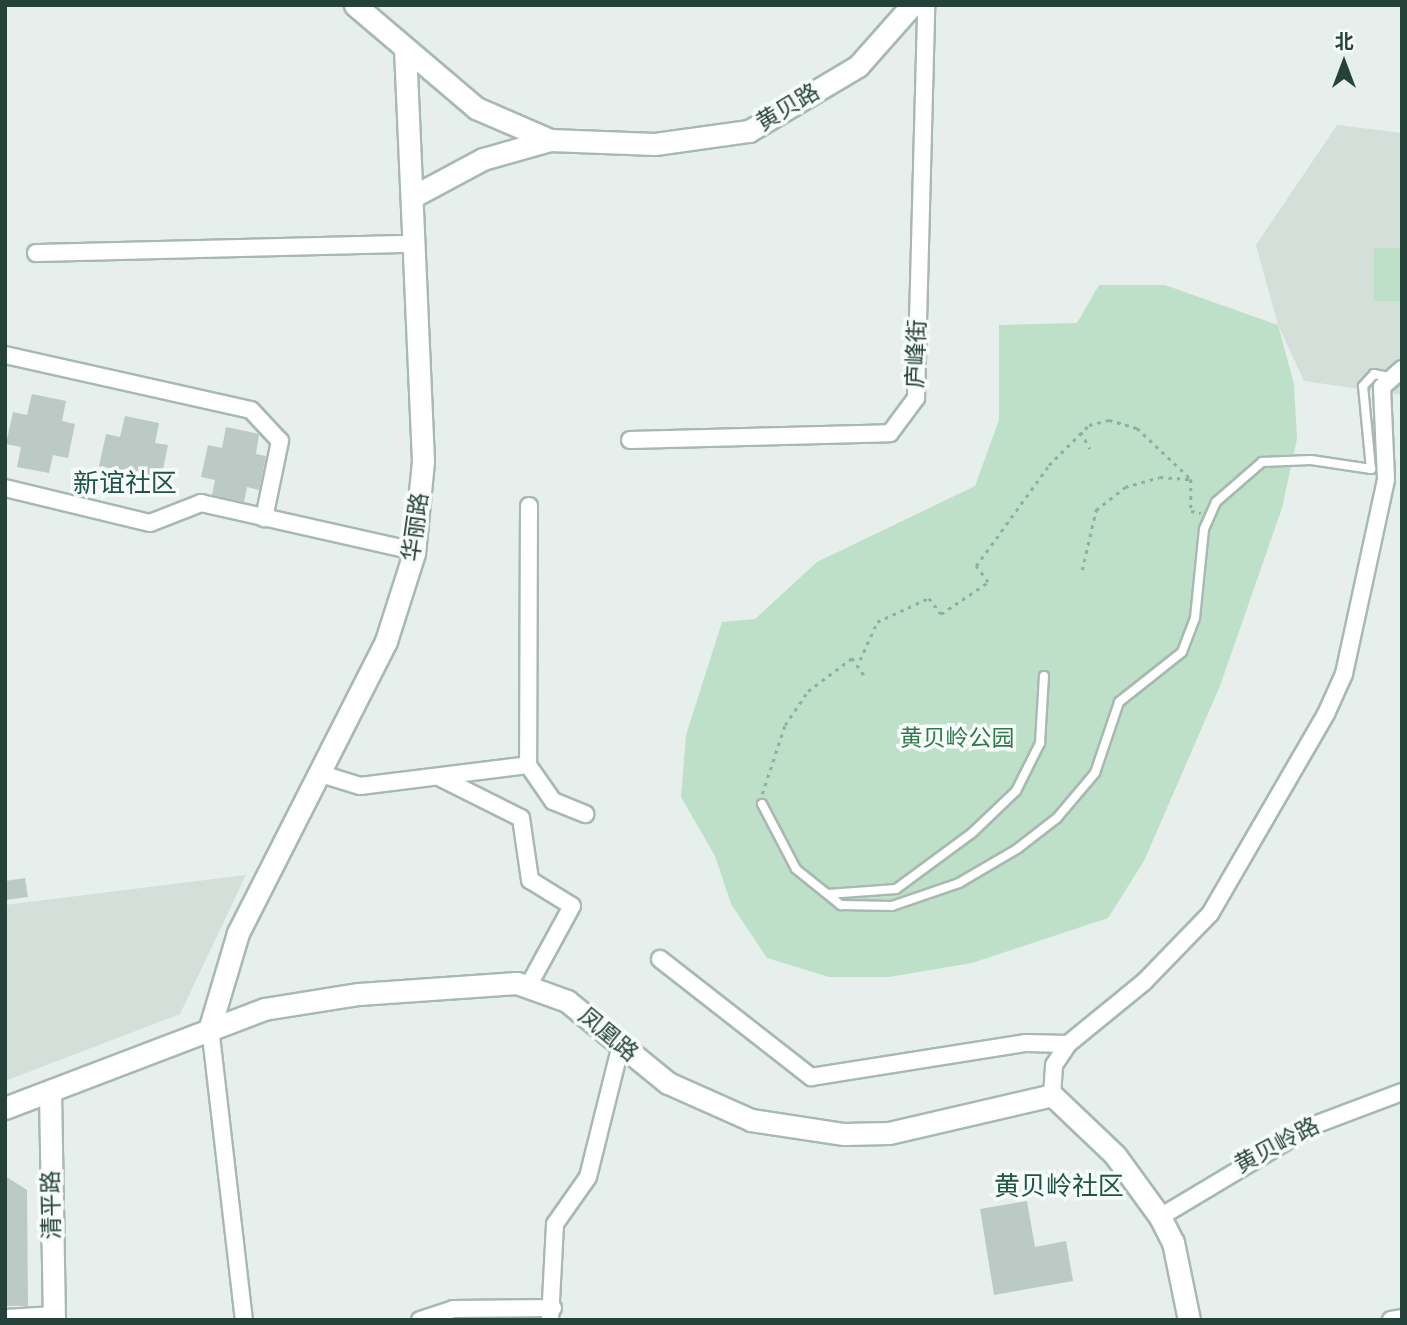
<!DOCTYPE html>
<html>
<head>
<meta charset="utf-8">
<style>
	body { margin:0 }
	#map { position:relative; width:1407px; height:1325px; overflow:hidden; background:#e6efeb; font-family:Karla,"Noto Sans SC",sans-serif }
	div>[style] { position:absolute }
	.built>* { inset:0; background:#d4dfda }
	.green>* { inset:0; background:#bfe0c8; transform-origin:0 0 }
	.building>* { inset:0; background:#bbcac4 }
	.path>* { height:2.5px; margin-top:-1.25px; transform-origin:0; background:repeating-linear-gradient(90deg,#86b3a5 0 3.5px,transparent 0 8.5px) }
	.roads { filter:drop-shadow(2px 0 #a8b8b2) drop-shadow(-2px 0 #a8b8b2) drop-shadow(0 2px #a8b8b2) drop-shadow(0 -2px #a8b8b2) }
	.service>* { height:8px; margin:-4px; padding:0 4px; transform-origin:4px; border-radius:4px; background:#fff }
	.minor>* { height:16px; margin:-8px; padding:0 8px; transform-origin:8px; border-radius:8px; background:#fff }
	.tertiary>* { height:21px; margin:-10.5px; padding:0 10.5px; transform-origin:10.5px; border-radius:10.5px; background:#fff }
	span { translate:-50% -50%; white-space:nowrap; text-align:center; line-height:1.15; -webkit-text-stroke:7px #f7fbf9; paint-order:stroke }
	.street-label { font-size:23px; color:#24423a }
	.park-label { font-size:23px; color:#2d7a4b }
	.quarter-label { font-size:26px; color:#1f5548 }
	.frame { position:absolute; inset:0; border:7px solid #24423a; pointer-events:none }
	.north { position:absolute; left:1309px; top:28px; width:70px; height:70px; -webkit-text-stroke:5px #f7fbf9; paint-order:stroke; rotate:0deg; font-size:19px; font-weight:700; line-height:28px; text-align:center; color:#24423a }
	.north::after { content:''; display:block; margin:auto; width:24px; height:32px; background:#24423a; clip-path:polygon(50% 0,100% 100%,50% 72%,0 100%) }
</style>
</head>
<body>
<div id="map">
	<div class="built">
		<div style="clip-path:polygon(1337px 125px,1402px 133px,1402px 395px,1304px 381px,1278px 325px,1256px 245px)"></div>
		<div style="clip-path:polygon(246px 875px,180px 1014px,5px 1081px,5px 905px)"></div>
	</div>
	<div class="green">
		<div style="left:1402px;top:248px;width:53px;height:28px;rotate:90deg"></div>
		<div style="clip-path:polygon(1099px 285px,1165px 285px,1278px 325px,1294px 384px,1297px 439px,1282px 508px,1220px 686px,1144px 861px,1108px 918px,972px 963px,889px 977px,829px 977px,767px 958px,731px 904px,715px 856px,681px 797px,686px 735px,722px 622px,755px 619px,817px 562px,975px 486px,999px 420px,999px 325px,1077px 323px)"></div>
	</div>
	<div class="building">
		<div style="clip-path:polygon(32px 394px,66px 401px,62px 421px,75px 424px,68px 458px,53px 455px,49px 473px,17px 467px,21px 447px,6px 444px,13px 412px,27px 415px)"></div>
		<div style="clip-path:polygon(125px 416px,159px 423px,155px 443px,168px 445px,161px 479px,146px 476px,142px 495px,110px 488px,114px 469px,99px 466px,106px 434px,120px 437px)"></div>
		<div style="clip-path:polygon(226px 427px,259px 434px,256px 454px,266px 456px,259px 490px,247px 487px,244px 502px,212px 495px,215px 480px,201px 477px,208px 445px,222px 448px)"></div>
		<div style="clip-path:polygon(25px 878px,28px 897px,5px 900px,5px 881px)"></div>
		<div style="clip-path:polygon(5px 1176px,27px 1190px,28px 1306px,5px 1306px)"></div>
		<div style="clip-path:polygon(1027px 1201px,1035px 1247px,1066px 1241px,1073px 1281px,994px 1295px,980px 1209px)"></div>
	</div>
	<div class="path">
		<div style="left:1081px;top:432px;width:19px;rotate:62deg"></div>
		<div style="left:1082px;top:570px;width:62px;rotate:-76.9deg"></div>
		<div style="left:1096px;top:510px;width:37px;rotate:-38deg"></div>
		<div style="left:1125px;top:487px;width:36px;rotate:-16deg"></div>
		<div style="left:1160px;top:477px;width:31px;rotate:4deg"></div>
		<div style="left:1191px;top:479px;width:32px;rotate:90deg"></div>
		<div style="left:1191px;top:511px;width:10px;rotate:11deg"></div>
		<div style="left:860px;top:660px;width:42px;rotate:-65.9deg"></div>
		<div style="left:877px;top:622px;width:57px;rotate:-24.8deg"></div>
		<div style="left:929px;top:598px;width:20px;rotate:53deg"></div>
		<div style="left:941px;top:614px;width:57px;rotate:-34.2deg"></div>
		<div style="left:988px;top:582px;width:20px;rotate:-127deg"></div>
		<div style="left:976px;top:566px;width:125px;rotate:-54.1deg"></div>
		<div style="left:1049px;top:465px;width:57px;rotate:-45deg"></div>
		<div style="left:1089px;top:425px;width:21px;rotate:-14deg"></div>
		<div style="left:1109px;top:420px;width:29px;rotate:16deg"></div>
		<div style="left:1137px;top:428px;width:74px;rotate:43.4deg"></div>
		<div style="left:762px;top:794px;width:73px;rotate:-71.6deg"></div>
		<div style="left:785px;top:725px;width:41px;rotate:-55.9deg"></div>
		<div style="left:808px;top:691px;width:55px;rotate:-36.9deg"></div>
		<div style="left:852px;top:658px;width:24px;rotate:55deg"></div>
	</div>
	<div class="roads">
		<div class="service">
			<div style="left:762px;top:804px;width:73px;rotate:62.4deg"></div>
			<div style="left:796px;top:869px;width:58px;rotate:38.7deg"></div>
			<div style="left:841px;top:905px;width:51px;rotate:1.1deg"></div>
			<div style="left:892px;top:906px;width:71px;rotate:-18.9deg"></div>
			<div style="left:959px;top:883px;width:67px;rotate:-30.4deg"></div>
			<div style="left:1017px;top:849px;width:51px;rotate:-37.8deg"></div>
			<div style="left:1057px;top:818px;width:59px;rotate:-49.8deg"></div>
			<div style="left:1095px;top:773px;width:75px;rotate:-71.3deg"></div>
			<div style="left:1119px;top:702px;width:80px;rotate:-38.4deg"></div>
			<div style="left:1182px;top:652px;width:36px;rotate:-69deg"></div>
			<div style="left:1195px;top:618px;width:89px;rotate:-84.2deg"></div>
			<div style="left:1204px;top:529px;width:30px;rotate:-66deg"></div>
			<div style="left:1216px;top:502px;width:61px;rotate:-41deg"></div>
			<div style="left:1262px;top:462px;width:49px;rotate:-2.3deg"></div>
			<div style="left:1311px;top:460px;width:61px;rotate:8.5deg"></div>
			<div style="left:1371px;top:469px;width:83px;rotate:-95.5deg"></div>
			<div style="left:1363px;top:386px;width:16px;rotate:-47deg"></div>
			<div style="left:1374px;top:374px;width:16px;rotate:11deg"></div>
			<div style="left:828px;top:894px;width:68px;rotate:-4.2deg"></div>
			<div style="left:896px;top:889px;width:94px;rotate:-36.4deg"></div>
			<div style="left:972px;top:833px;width:61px;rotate:-43.7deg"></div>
			<div style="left:1016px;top:791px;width:54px;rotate:-63.4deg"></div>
			<div style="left:1040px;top:743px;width:67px;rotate:-86.6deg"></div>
		</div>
		<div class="minor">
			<div style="left:36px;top:253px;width:378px;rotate:-1.4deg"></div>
			<div style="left:5px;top:355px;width:252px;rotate:12.6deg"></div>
			<div style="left:251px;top:410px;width:42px;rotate:46.9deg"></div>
			<div style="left:280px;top:441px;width:79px;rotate:101.7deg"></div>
			<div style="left:630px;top:440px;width:260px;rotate:-1.5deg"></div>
			<div style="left:890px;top:433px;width:44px;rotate:-53.4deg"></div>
			<div style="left:916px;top:398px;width:393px;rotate:-88.5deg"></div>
			<div style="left:5px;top:488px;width:149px;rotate:13.6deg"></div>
			<div style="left:150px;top:523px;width:55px;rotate:-21.4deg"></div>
			<div style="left:201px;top:503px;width:218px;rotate:12.7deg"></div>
			<div style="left:529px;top:506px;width:259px;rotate:90.2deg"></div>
			<div style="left:528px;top:765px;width:44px;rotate:55.2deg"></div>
			<div style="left:553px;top:801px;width:35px;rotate:22deg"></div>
			<div style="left:318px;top:773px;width:44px;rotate:17.2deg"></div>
			<div style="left:360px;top:786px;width:169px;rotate:-7.1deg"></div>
			<div style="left:441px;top:778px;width:89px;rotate:26.6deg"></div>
			<div style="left:521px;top:818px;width:63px;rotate:81.7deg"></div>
			<div style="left:530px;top:880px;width:49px;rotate:31.8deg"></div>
			<div style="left:572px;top:906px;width:90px;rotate:118.6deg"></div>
			<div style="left:660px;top:959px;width:192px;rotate:38deg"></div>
			<div style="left:811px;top:1077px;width:218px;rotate:-9deg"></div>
			<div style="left:1026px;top:1043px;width:42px;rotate:1.4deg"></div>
			<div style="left:210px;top:1027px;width:295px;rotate:83.4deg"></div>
			<div style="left:1052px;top:1095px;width:30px;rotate:-86deg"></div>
			<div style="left:1054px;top:1065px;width:25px;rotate:-56deg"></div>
			<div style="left:1068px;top:1044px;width:98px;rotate:-39.2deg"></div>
			<div style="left:1144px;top:982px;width:95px;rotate:-45.9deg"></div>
			<div style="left:1210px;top:914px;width:231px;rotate:-59.9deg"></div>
			<div style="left:1326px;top:714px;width:44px;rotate:-65.8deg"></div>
			<div style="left:1344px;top:674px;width:199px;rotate:-77.8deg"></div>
			<div style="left:1386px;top:479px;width:92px;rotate:-92.5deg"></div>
			<div style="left:1382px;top:387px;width:27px;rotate:-42deg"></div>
			<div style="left:1160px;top:1217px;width:177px;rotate:-30.9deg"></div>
			<div style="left:1312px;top:1126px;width:96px;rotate:-20.7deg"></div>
			<div style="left:5px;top:1318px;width:49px;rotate:-3.5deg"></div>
			<div style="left:420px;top:1320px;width:35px;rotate:-18deg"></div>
			<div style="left:453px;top:1309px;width:100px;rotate:-0.6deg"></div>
			<div style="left:550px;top:1320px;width:96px;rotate:-87deg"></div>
			<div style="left:555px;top:1224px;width:57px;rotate:-54.9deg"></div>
			<div style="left:588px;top:1177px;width:132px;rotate:-76deg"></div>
			<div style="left:1391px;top:1320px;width:11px;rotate:-10deg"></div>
		</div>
		<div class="tertiary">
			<div style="left:355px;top:5px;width:159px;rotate:40.4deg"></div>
			<div style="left:476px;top:108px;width:81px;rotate:23.4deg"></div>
			<div style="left:412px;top:197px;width:81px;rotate:-28.2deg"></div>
			<div style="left:483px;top:159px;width:70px;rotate:-15.8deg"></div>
			<div style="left:550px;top:140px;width:105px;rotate:2.2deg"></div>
			<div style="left:655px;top:144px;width:95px;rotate:-7.9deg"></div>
			<div style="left:749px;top:131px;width:127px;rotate:-30.8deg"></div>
			<div style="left:858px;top:66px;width:81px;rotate:-48.5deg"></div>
			<div style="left:210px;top:1027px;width:98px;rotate:-73.4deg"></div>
			<div style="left:238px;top:933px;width:327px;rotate:-63.1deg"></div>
			<div style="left:386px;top:641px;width:92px;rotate:-72.3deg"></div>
			<div style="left:414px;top:553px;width:92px;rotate:-84.4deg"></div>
			<div style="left:423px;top:461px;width:409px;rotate:-92.5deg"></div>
			<div style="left:50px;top:1091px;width:229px;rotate:89deg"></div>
			<div style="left:5px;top:1108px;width:277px;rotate:-20.9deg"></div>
			<div style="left:264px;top:1009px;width:96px;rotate:-9deg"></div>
			<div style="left:359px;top:994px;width:158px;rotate:-4deg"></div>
			<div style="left:517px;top:983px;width:53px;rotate:19.8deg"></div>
			<div style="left:567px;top:1001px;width:130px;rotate:39.1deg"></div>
			<div style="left:668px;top:1083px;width:91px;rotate:24deg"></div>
			<div style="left:751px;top:1120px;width:94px;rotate:8.6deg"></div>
			<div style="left:844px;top:1134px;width:45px;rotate:-1.3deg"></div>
			<div style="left:889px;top:1133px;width:167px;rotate:-13.1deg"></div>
			<div style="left:1052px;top:1095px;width:87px;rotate:43.6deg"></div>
			<div style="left:1115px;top:1155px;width:77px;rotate:54deg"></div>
			<div style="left:1160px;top:1217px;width:28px;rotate:63deg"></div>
			<div style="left:1173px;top:1242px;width:80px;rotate:78.4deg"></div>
		</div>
	</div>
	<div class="street-label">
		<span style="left:788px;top:108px;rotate:-31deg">黄贝路</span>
		<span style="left:917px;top:354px;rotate:-88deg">庐峰街</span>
		<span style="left:416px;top:527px;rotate:-82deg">华丽路</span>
		<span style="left:608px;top:1035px;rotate:40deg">凤凰路</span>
		<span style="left:1277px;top:1146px;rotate:-28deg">黄贝岭路</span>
		<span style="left:52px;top:1205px;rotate:-91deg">清平路</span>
	</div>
	<div class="park-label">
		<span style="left:957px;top:739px">黄贝岭公园</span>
	</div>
	<div class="quarter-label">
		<span style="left:125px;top:484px">新谊社区</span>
		<span style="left:1059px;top:1187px">黄贝岭社区</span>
	</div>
	<div class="frame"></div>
	<div class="north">北</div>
</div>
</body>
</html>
